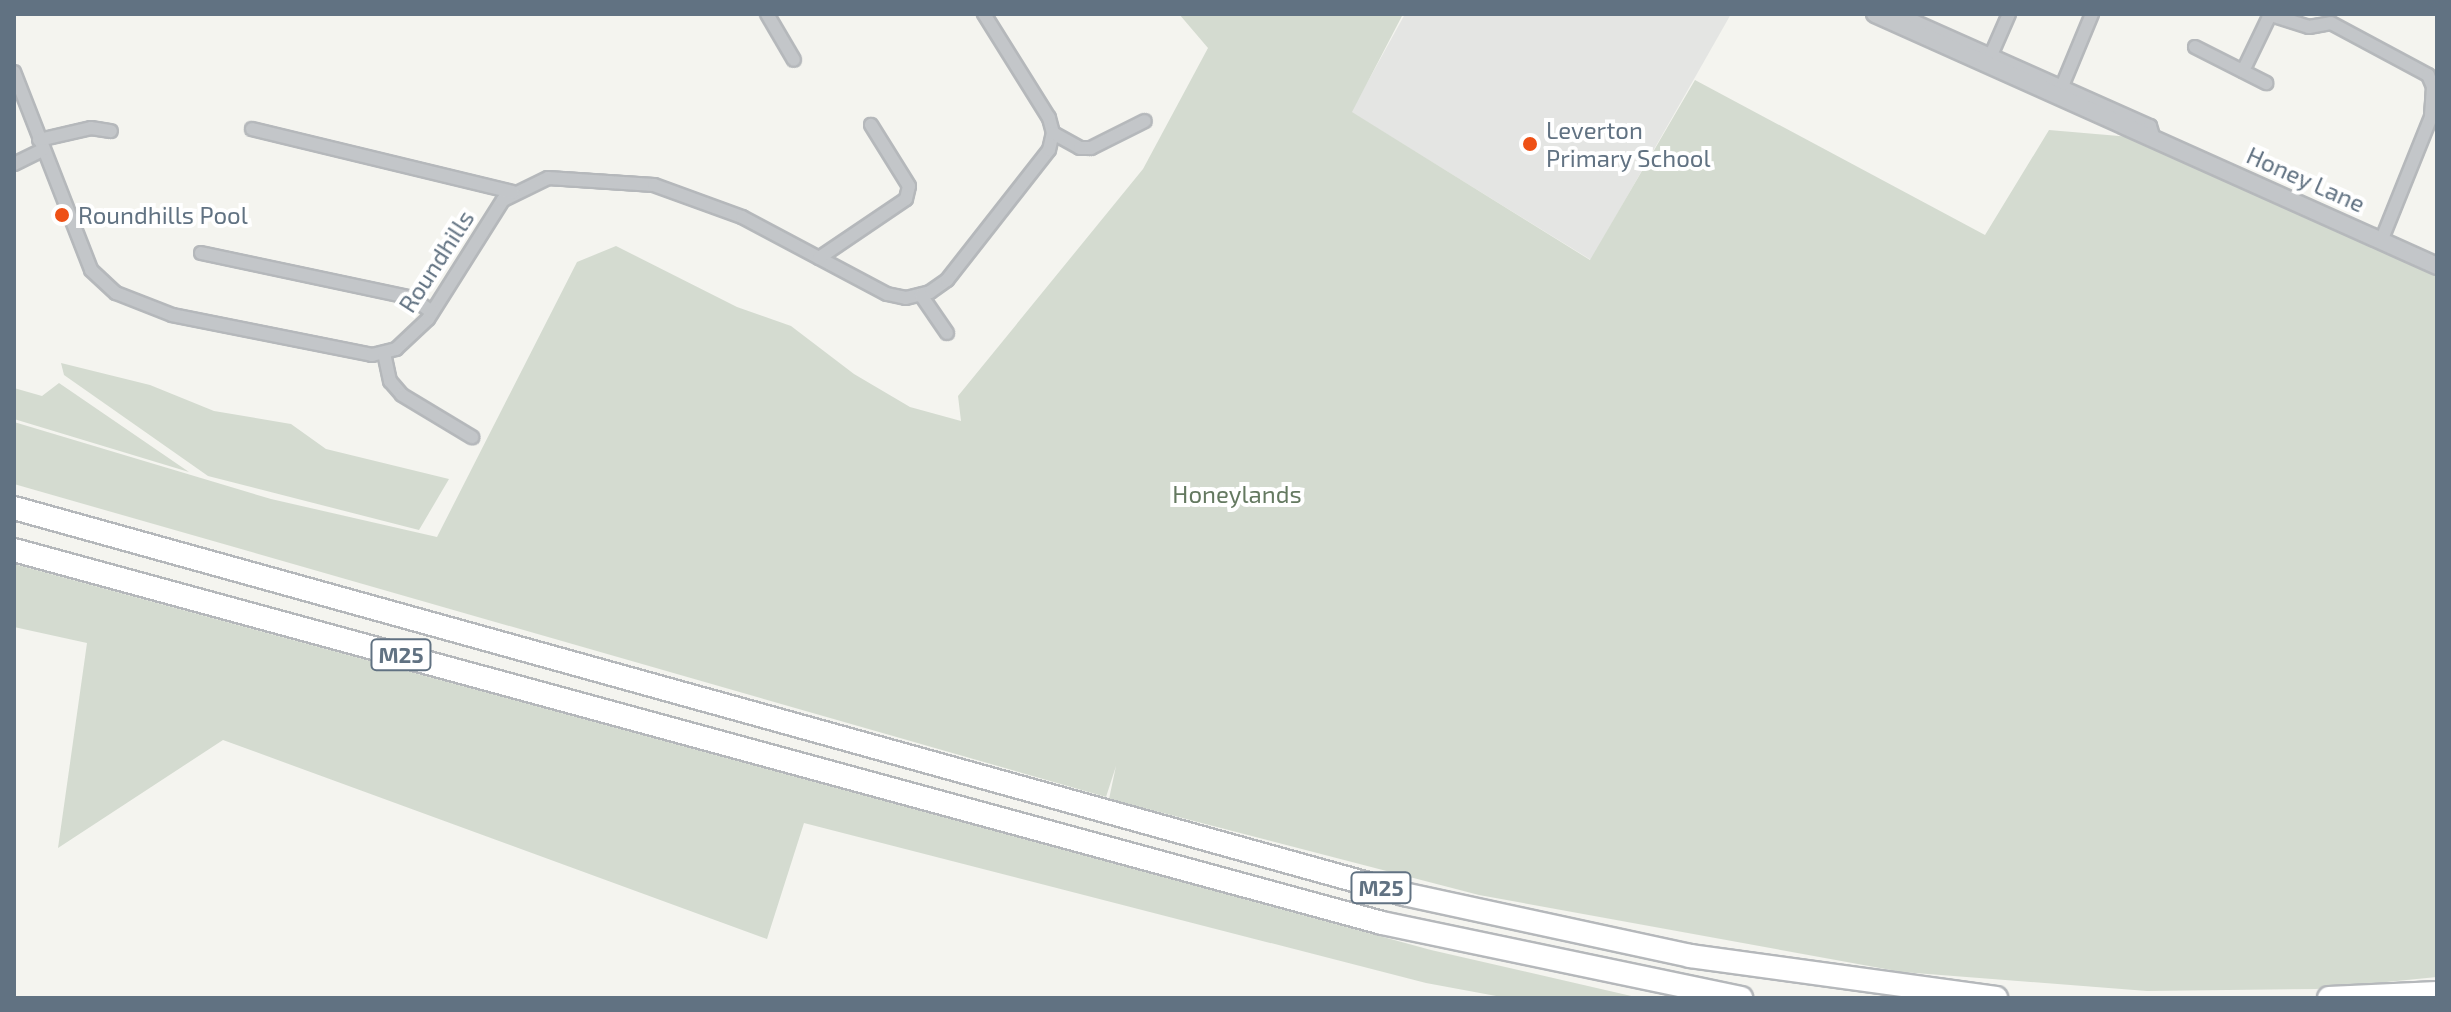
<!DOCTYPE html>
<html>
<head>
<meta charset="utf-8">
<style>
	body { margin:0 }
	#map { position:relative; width:2451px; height:1012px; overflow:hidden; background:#f4f4ef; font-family:"Exo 2",sans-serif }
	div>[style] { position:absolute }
	.built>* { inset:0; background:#e4e5e3 }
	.green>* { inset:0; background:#d4dbd0 }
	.roads { filter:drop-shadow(2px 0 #b5b8bb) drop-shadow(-2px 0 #b5b8bb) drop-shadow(0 2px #b5b8bb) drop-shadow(0 -2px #b5b8bb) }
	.minor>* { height:12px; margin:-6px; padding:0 6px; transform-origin:6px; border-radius:6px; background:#c3c6c9 }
	.tertiary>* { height:16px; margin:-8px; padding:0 8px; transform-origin:8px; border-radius:8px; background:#c3c6c9 }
	.motorway>* { height:22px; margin:-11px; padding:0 11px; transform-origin:11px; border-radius:11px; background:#fff }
	.dots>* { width:22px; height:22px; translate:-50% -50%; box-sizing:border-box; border:4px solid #fff; border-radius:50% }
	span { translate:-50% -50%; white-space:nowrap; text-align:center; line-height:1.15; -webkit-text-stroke:8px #fff; paint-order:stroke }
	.shield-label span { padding:2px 6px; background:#fff; border:2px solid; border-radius:6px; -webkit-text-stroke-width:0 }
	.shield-label { font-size:22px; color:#617282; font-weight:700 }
	.poi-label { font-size:24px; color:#617282 }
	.left { translate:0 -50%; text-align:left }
	.street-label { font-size:24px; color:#617282 }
	.park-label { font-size:24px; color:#647960 }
	.frame { position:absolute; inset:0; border:16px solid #617282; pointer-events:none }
</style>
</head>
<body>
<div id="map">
	<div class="built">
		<div style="clip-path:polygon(1405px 14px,1731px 14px,1591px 260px,1351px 112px)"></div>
	</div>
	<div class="green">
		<div style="clip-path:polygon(1179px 14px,1403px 14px,1352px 112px,1590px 260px,1695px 80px,1985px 235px,2049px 130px,2154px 139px,2437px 272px,2437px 977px,2316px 989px,2147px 991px,1902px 972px,1479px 895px,1109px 799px,1116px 766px,1106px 797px,14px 484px,14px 422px,271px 499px,437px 537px,577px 262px,616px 246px,737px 307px,791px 326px,854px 374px,910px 407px,961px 421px,958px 396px,1143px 169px,1208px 48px)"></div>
		<div style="clip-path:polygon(61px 363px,150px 385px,214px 411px,291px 424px,326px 449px,449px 479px,419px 530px,208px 476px,64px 375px)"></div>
		<div style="clip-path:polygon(59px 383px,189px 472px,14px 419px,14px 388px,42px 396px)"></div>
		<div style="clip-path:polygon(14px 564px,1431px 950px,1640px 998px,1507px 998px,1426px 983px,804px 823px,767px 939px,223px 740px,58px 848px,87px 643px,14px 627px)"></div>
	</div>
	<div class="roads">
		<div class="minor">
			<div style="left:767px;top:14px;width:53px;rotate:59.6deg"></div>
			<div style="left:1898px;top:14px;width:276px;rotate:24deg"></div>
			<div style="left:2150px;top:126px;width:14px;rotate:73deg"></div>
			<div style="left:2268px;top:14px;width:43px;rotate:17.6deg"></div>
			<div style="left:2309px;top:27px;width:22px;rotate:-10deg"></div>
			<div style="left:2331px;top:23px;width:110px;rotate:28.2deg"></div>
			<div style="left:2428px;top:75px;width:13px;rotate:67deg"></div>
			<div style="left:2433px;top:87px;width:30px;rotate:94deg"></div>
			<div style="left:2431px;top:117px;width:131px;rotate:111.9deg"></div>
			<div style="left:2195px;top:47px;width:80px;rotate:26.9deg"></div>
			<div style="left:1988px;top:62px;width:52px;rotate:-66.4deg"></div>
			<div style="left:2243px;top:71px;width:62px;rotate:-64.3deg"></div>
			<div style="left:14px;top:72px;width:212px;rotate:68.7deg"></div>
			<div style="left:91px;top:270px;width:34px;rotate:43deg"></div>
			<div style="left:116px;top:293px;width:60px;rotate:21.4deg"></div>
			<div style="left:172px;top:315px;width:204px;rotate:11.3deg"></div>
			<div style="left:372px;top:355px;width:25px;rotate:-14deg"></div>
			<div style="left:396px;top:349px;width:44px;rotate:-43.2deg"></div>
			<div style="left:428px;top:319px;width:141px;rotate:-57.8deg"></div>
			<div style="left:503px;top:200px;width:50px;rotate:-26.1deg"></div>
			<div style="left:548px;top:178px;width:106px;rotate:3.8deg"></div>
			<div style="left:654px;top:185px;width:94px;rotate:20deg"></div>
			<div style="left:742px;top:217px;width:164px;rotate:28deg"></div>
			<div style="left:887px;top:294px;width:19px;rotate:12deg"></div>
			<div style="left:906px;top:298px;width:25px;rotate:-14deg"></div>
			<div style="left:930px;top:292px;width:21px;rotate:-35deg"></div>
			<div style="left:947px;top:280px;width:165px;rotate:-51.9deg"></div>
			<div style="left:1049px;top:150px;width:17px;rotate:-77deg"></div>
			<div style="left:1053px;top:133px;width:16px;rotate:-105deg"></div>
			<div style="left:1049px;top:118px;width:123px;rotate:-122deg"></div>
			<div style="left:2063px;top:84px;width:76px;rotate:-67.5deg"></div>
			<div style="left:252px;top:129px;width:268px;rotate:13.6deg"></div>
			<div style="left:1053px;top:133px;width:31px;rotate:29deg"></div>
			<div style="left:1080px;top:148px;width:11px"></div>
			<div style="left:1091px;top:148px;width:60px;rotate:-26.6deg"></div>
			<div style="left:39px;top:140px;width:53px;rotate:-13deg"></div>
			<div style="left:91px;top:128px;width:20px;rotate:9deg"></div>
			<div style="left:14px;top:164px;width:32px;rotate:-26deg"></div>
			<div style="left:201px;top:253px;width:216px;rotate:12deg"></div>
			<div style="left:412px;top:298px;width:24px;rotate:35deg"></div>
			<div style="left:819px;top:258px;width:105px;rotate:-34.1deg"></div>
			<div style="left:906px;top:199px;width:13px;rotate:-77deg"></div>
			<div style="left:909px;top:186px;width:72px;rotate:-121.9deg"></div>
			<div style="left:921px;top:295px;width:46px;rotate:55.6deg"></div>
			<div style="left:384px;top:353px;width:29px;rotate:78deg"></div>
			<div style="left:390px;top:381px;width:18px;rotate:49deg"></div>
			<div style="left:402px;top:395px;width:82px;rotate:31deg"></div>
		</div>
		<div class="tertiary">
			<div style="left:1875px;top:14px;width:616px;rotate:24.15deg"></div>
		</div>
		<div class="motorway">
			<div style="left:14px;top:508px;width:1443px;rotate:15.52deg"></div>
			<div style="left:1404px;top:894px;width:293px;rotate:12.2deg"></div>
			<div style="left:1690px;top:956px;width:309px;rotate:7.8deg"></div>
			<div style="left:14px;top:550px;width:1418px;rotate:15.25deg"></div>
			<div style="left:1382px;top:923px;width:367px;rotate:11.8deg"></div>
			<div style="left:2329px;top:998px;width:108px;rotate:-2.7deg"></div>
		</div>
	</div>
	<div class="dots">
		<div style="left:1530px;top:144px;background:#ee5015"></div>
		<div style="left:62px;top:215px;background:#ee5015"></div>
	</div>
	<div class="shield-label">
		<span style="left:401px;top:655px">M25</span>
		<span style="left:1381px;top:888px">M25</span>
	</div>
	<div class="poi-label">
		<span class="left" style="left:1546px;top:144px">Leverton<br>Primary School</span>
		<span class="left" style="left:78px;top:215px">Roundhills Pool</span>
	</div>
	<div class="street-label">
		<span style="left:2306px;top:179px;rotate:24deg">Honey Lane</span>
		<span style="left:436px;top:261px;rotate:-57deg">Roundhills</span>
	</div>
	<div class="park-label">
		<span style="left:1237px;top:494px">Honeylands</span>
	</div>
	<div class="frame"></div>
</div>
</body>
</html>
